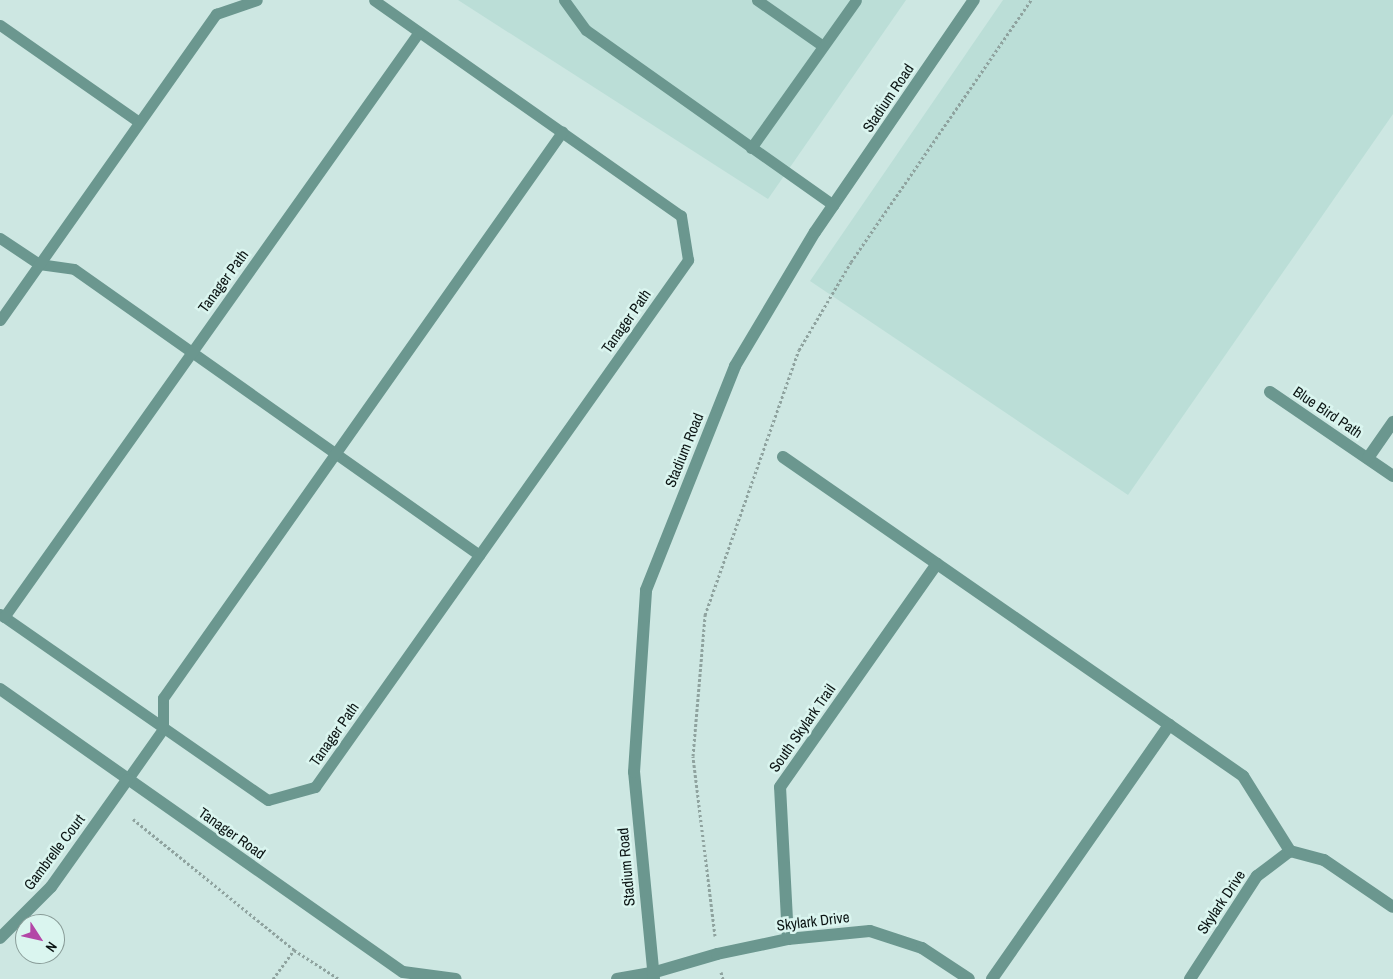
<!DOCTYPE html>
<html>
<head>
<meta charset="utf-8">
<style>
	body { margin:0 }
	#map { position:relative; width:1393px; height:979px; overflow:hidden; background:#cde7e2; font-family:"Archivo Narrow",sans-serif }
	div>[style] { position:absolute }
	.built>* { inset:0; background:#bbded7 }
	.path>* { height:3px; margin-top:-1.5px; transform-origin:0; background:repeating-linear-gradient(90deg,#8fa39f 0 2.5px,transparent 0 5px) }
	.service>* { height:11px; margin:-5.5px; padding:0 5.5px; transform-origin:5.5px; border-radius:5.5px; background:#6b978f }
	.minor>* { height:12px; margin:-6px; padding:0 6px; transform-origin:6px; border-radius:6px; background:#6b978f }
	.tertiary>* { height:12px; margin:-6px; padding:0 6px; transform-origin:6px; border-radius:6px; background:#6b978f }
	span { translate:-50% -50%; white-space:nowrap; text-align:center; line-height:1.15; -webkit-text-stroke:5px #daf5ef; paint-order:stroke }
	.street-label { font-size:15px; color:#0c1514 }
	.north { position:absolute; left:15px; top:914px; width:50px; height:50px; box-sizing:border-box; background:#daf5ef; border:1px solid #889b97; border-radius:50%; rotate:125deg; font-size:14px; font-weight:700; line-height:20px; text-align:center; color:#0c1514 }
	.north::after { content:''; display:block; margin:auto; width:18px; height:22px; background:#b347a7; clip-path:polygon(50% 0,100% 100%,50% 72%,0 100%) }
</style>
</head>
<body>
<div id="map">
	<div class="built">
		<div style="clip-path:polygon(458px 0,906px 0,768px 199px)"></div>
		<div style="clip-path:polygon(1003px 0,1393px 0,1393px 114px,1128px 495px,810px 281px)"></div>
	</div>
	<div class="path">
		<div style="left:133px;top:819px;width:208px;rotate:39.1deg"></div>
		<div style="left:294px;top:950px;width:54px;rotate:32.8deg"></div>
		<div style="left:715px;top:936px;width:181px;rotate:-97deg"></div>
		<div style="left:693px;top:756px;width:142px;rotate:-85.1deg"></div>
		<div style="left:705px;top:615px;width:281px;rotate:-70.5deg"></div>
		<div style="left:799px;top:350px;width:102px;rotate:-59.4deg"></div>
		<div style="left:851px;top:262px;width:318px;rotate:-55.5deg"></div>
		<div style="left:721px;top:972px;width:7px;rotate:74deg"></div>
		<div style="left:273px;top:979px;width:36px;rotate:-54deg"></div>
	</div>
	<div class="service">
		<div style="left:564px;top:0;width:37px;rotate:54deg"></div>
		<div style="left:586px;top:30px;width:303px;rotate:35.3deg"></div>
		<div style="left:757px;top:0;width:80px;rotate:34.9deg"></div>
		<div style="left:0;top:25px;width:169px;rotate:34.9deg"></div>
		<div style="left:751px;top:148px;width:181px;rotate:-54.6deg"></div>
		<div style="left:0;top:238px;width:47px;rotate:33.7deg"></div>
		<div style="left:39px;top:264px;width:35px;rotate:8deg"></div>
		<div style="left:74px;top:269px;width:496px;rotate:35.2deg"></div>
		<div style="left:0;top:320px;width:375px;rotate:-54.8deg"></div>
		<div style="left:216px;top:14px;width:43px;rotate:-18.9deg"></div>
		<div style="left:0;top:614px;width:326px;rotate:34.8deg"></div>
		<div style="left:268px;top:800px;width:49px;rotate:-15.5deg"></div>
		<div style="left:315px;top:787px;width:646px;rotate:-54.71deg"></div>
		<div style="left:688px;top:260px;width:45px;rotate:-99deg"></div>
		<div style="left:681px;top:216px;width:375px;rotate:-144.9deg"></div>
		<div style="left:4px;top:617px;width:717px;rotate:-54.65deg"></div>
		<div style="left:127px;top:780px;width:62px;rotate:-54.8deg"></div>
		<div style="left:163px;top:729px;width:31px;rotate:-90deg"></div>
		<div style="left:163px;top:698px;width:693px;rotate:-54.82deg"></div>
	</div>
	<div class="minor">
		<div style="left:1270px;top:392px;width:149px;rotate:34.3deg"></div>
		<div style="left:783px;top:457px;width:560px;rotate:34.74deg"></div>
		<div style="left:1243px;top:776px;width:89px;rotate:57.9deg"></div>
		<div style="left:1368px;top:458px;width:44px;rotate:-55.2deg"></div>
		<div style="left:0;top:689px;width:492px;rotate:35.1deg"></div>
		<div style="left:403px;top:972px;width:53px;rotate:7.5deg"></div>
		<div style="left:0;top:938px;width:72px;rotate:-45deg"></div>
		<div style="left:51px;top:887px;width:131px;rotate:-54.6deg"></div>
		<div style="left:788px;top:939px;width:152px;rotate:-93deg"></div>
		<div style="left:780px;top:787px;width:273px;rotate:-54.9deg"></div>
		<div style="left:617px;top:979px;width:36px;rotate:-10deg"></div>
		<div style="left:652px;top:973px;width:68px;rotate:-16.3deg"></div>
		<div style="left:717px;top:954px;width:73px;rotate:-11.9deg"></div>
		<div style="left:788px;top:939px;width:82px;rotate:-5.6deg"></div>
		<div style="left:870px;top:931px;width:55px;rotate:18.1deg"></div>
		<div style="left:922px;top:948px;width:56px;rotate:33.4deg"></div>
		<div style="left:992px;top:979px;width:310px;rotate:-55.1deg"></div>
		<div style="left:1190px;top:979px;width:123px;rotate:-57deg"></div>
		<div style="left:1257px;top:876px;width:41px;rotate:-37.1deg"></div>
		<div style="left:1290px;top:851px;width:35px;rotate:15deg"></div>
		<div style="left:1324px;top:860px;width:83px;rotate:34.3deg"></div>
	</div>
	<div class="tertiary">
		<div style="left:654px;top:979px;width:208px;rotate:-95.5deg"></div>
		<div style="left:634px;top:772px;width:182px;rotate:-86.2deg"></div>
		<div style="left:646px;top:590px;width:241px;rotate:-68.3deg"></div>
		<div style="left:735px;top:366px;width:156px;rotate:-59.2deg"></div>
		<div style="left:815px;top:232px;width:281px;rotate:-55.6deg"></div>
	</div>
	<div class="street-label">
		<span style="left:888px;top:98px;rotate:-56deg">Stadium Road</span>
		<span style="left:223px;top:281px;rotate:-54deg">Tanager Path</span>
		<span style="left:626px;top:321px;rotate:-55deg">Tanager Path</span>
		<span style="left:1328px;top:412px;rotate:34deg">Blue Bird Path</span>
		<span style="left:684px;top:450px;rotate:-68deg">Stadium Road</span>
		<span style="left:802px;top:728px;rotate:-55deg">South Skylark Trail</span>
		<span style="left:334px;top:734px;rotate:-55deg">Tanager Path</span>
		<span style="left:232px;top:833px;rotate:35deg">Tanager Road</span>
		<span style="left:54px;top:852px;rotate:-53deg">Gambrelle Court</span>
		<span style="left:626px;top:867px;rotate:-95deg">Stadium Road</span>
		<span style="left:1221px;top:902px;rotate:-56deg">Skylark Drive</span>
		<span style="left:813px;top:921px;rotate:-7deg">Skylark Drive</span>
	</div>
	<div class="north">N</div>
</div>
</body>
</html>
